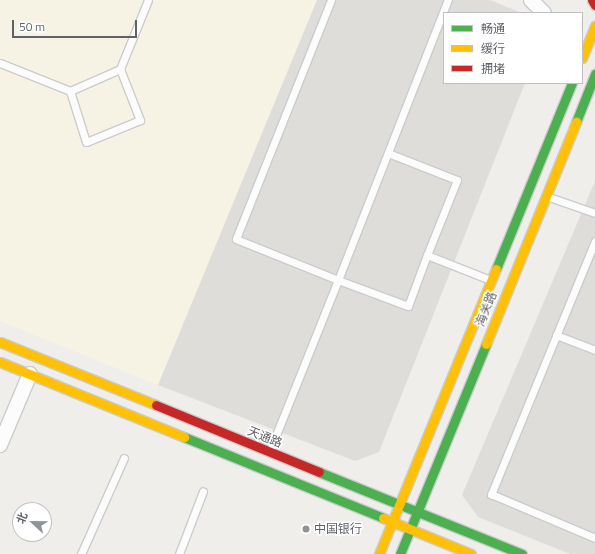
<!DOCTYPE html>
<html>
<head>
<meta charset="utf-8">
<style>
	body { margin:0 }
	#map { position:relative; width:595px; height:554px; overflow:hidden; background:#efeeea; font-family:"Titillium Web","Noto Sans SC",sans-serif }
	div>[style] { position:absolute }
	.commercial>* { inset:0; background:#f7f3e4 }
	.industrial>* { inset:0; background:#dfddda }
	.roads { filter:drop-shadow(1px 0 #cbcccc) drop-shadow(-1px 0 #cbcccc) drop-shadow(0 1px #cbcccc) drop-shadow(0 -1px #cbcccc) }
	.lane>* { height:7px; margin:-3.5px; padding:0 3.5px; transform-origin:3.5px; border-radius:3.5px; background:#fdfcfc }
	.street>* { height:14px; margin:-7px; padding:0 7px; transform-origin:7px; border-radius:7px; background:#fdfcfc }
	.fast>* { height:9px; margin:-4.5px; padding:0 4.5px; transform-origin:4.5px; border-radius:4.5px; background:#4caf50 }
	.slow>* { height:9px; margin:-4.5px; padding:0 4.5px; transform-origin:4.5px; border-radius:4.5px; background:#ffc107 }
	.jam>* { height:9px; margin:-4.5px; padding:0 4.5px; transform-origin:4.5px; border-radius:4.5px; background:#c62828 }
	.dots>* { width:11px; height:11px; translate:-50% -50%; box-sizing:border-box; border:2px solid #fff; border-radius:50% }
	span { translate:-50% -50%; white-space:nowrap; text-align:center; line-height:1.15; -webkit-text-stroke:3px #fff; paint-order:stroke }
	.street-label { font-size:12px; color:#5f6368 }
	.poi-label { font-size:12px; color:#5f6368 }
	.left { translate:0 -50%; text-align:left }
	.legend { position:absolute; left:443px; top:12px; width:140px; height:72px; box-sizing:border-box; background:#fff; border:1px solid #bfc1c3; margin:0; padding:5px 7px; list-style:none; font-size:12px; color:#5f6368 }
	.legend li { display:flex; align-items:center; gap:8px; height:20px }
	.legend b { width:20px; border:1px solid #bfc1c3 }
	.north { position:absolute; left:12px; top:502px; width:40px; height:40px; box-sizing:border-box; background:#fff; border:1px solid #bfc1c3; border-radius:50%; rotate:292deg; font-size:11px; font-weight:700; line-height:16px; text-align:center; color:#5f6368 }
	.north::after { content:''; display:block; margin:auto; width:14px; height:18px; background:#919496; clip-path:polygon(50% 0,100% 100%,50% 72%,0 100%) }
	.scale { position:absolute; left:12px; top:20px; width:125px; height:18px; box-sizing:border-box; border:2px solid #5f6368; border-top:0; padding-left:5px; font-size:12px; line-height:14px; white-space:nowrap; color:#5f6368; -webkit-text-stroke:3px #fff; paint-order:stroke }
</style>
</head>
<body>
<div id="map">
	<div class="commercial">
		<div style="clip-path:polygon(0 0,317px 0,158px 385px,0 321px)"></div>
	</div>
	<div class="industrial">
		<div style="clip-path:polygon(317px 0,490px 0,522px 13px,444px 13px,444px 83px,525px 83px,379px 452px,355px 461px,158px 385px)"></div>
		<div style="clip-path:polygon(595px 181px,595px 554px,570px 554px,478px 517px,462px 495px)"></div>
	</div>
	<div class="roads">
		<div class="lane">
			<div style="left:331px;top:0;width:257px;rotate:111.7deg"></div>
			<div style="left:236px;top:239px;width:110px;rotate:21.9deg"></div>
			<div style="left:338px;top:280px;width:301px;rotate:-68.6deg"></div>
			<div style="left:0;top:63px;width:75px;rotate:21.8deg"></div>
			<div style="left:70px;top:91px;width:55px;rotate:-23.7deg"></div>
			<div style="left:120px;top:69px;width:55px;rotate:68.6deg"></div>
			<div style="left:140px;top:120px;width:58px;rotate:157.8deg"></div>
			<div style="left:86px;top:142px;width:53px;rotate:-107.4deg"></div>
			<div style="left:120px;top:69px;width:74px;rotate:-67.9deg"></div>
			<div style="left:388px;top:153px;width:74px;rotate:21.4deg"></div>
			<div style="left:457px;top:180px;width:81px;rotate:111.8deg"></div>
			<div style="left:546px;top:196px;width:52px;rotate:19.1deg"></div>
			<div style="left:595px;top:241px;width:274px;rotate:112.3deg"></div>
			<div style="left:491px;top:494px;width:113px;rotate:22.9deg"></div>
			<div style="left:556px;top:335px;width:42px;rotate:21deg"></div>
			<div style="left:270px;top:450px;width:183px;rotate:-68.2deg"></div>
			<div style="left:338px;top:280px;width:75px;rotate:20.4deg"></div>
			<div style="left:408px;top:306px;width:54px;rotate:-69.6deg"></div>
			<div style="left:427px;top:255px;width:68px;rotate:21.6deg"></div>
			<div style="left:81px;top:554px;width:105px;rotate:-65.9deg"></div>
			<div style="left:179px;top:554px;width:67px;rotate:-69.1deg"></div>
		</div>
		<div class="street">
			<div style="left:531px;top:0;width:18px;rotate:45deg"></div>
			<div style="left:0;top:445px;width:77px;rotate:-67.1deg"></div>
		</div>
		<div class="fast">
			<div style="left:576px;top:122px;width:52px;rotate:-68.4deg"></div>
			<div style="left:496px;top:269px;width:201px;rotate:-67.8deg"></div>
			<div style="left:184px;top:437px;width:215px;rotate:22.1deg"></div>
			<div style="left:319px;top:472px;width:219px;rotate:22deg"></div>
			<div style="left:400px;top:554px;width:227px;rotate:-67.7deg"></div>
		</div>
		<div class="slow">
			<div style="left:582px;top:58px;width:35px;rotate:-68deg"></div>
			<div style="left:0;top:342px;width:168px;rotate:22deg"></div>
			<div style="left:486px;top:344px;width:240px;rotate:-67.9deg"></div>
			<div style="left:0;top:362px;width:199px;rotate:22.2deg"></div>
			<div style="left:383px;top:518px;width:95px;rotate:22.2deg"></div>
			<div style="left:379px;top:554px;width:308px;rotate:-67.7deg"></div>
		</div>
		<div class="jam">
			<div style="left:592px;top:0;width:6px;rotate:59deg"></div>
			<div style="left:156px;top:405px;width:176px;rotate:22.3deg"></div>
		</div>
	</div>
	<div class="dots">
		<div style="left:306px;top:529px;background:#919496"></div>
	</div>
	<div class="street-label">
		<span style="left:486px;top:309px;rotate:-68deg">海关路</span>
		<span style="left:265px;top:437px;rotate:22deg">天通路</span>
	</div>
	<div class="poi-label">
		<span class="left" style="left:314px;top:529px">中国银行</span>
	</div>
	<ul class="legend">
	<li><b style="height:5px;background:#4caf50"></b>畅通</li>
	<li><b style="height:5px;background:#ffc107"></b>缓行</li>
	<li><b style="height:5px;background:#c62828"></b>拥堵</li>
	</ul>
	<div class="north">北</div>
	<div class="scale">50 m</div>
</div>
</body>
</html>
